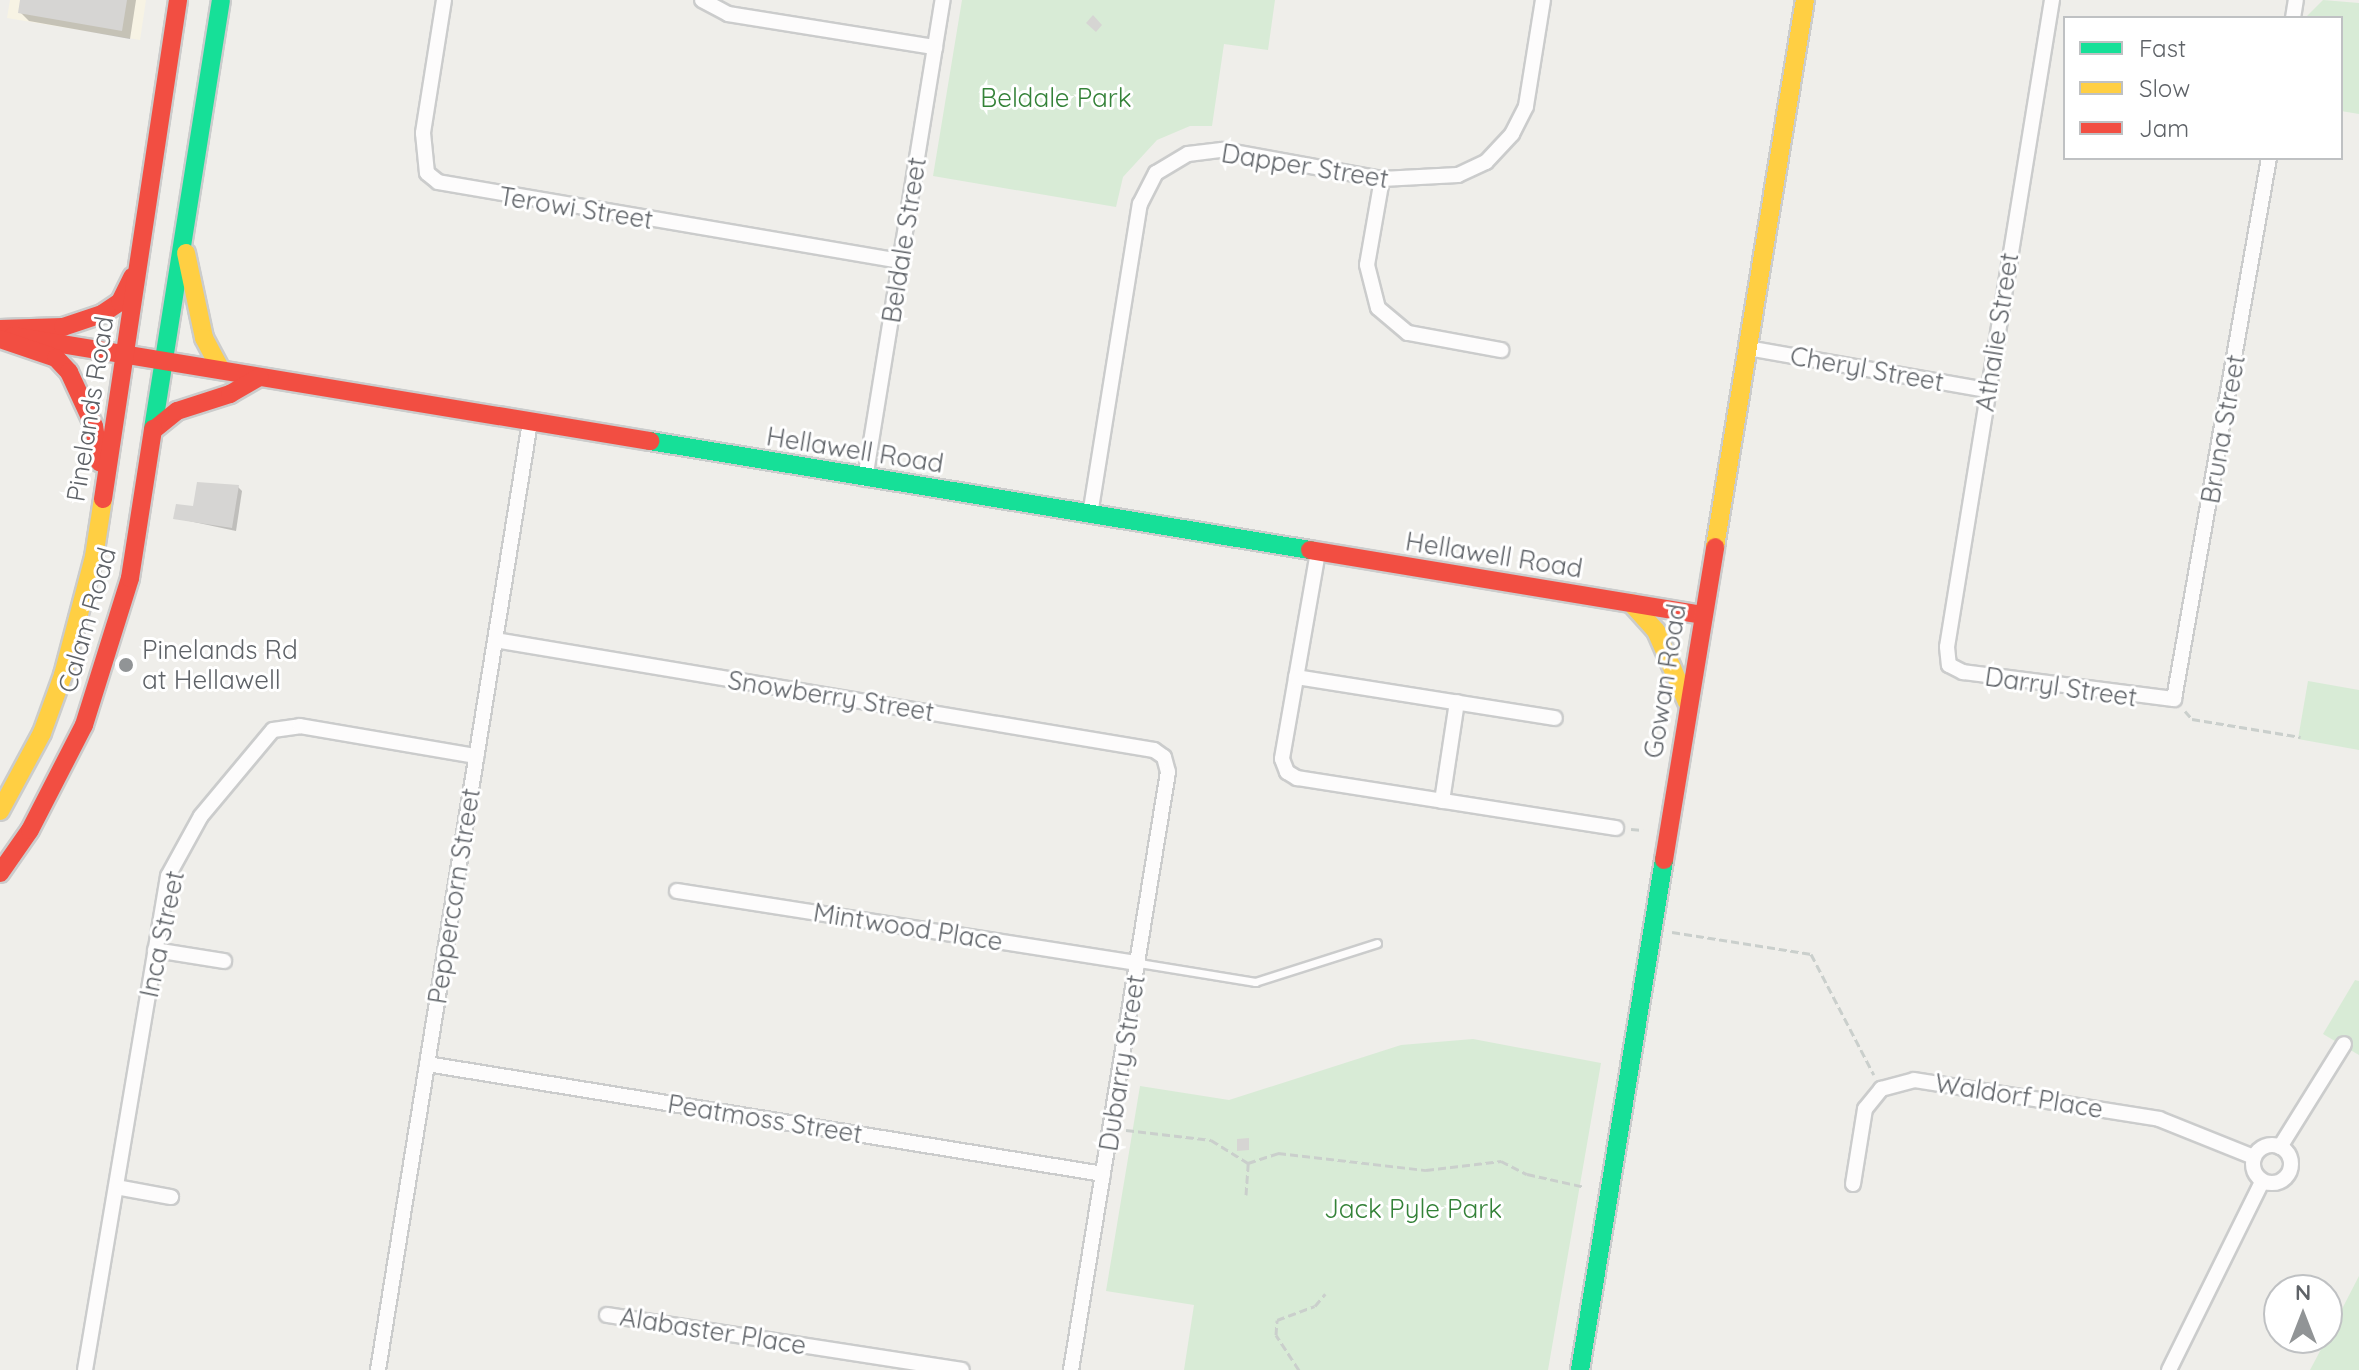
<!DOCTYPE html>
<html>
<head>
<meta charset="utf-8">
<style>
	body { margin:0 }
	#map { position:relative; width:2359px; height:1370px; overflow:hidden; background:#efeeea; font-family:Quicksand,sans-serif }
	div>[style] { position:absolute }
	.commercial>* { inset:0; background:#f7f3e4 }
	.green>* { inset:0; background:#d8ebd6 }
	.shadow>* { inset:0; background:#0003 }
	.building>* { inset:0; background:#d6d5d3 }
	.path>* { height:3px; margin-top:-1.5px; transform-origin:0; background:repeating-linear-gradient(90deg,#cacfcc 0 8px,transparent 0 12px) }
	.roads { filter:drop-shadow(2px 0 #cbcccc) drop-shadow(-2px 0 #cbcccc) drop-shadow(0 2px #cbcccc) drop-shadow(0 -2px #cbcccc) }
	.lane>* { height:7px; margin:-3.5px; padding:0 3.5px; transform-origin:3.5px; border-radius:3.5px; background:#fdfcfc }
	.street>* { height:14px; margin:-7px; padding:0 7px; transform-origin:7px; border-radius:7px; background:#fdfcfc }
	.street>.ring { margin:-7px; padding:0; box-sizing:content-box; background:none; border:14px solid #fdfcfc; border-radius:50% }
	.fast>* { height:18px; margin:-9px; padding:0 9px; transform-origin:9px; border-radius:9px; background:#16e098 }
	.slow>* { height:18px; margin:-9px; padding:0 9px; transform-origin:9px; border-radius:9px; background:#ffcf43 }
	.jam>* { height:18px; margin:-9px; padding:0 9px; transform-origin:9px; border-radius:9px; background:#f24e42 }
	.dots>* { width:22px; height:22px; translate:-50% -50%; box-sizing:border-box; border:4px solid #fff; border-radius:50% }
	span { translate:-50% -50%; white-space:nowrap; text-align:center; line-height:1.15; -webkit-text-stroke:6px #fff; paint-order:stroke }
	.park-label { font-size:26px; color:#348238 }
	.street-label { font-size:26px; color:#5f6368 }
	.poi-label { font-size:26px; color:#5f6368 }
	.left { translate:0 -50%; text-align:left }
	.legend { position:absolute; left:2063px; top:16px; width:280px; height:144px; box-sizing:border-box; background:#fff; border:2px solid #bfc1c3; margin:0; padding:10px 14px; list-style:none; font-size:24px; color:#5f6368 }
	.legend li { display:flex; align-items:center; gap:16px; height:40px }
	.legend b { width:40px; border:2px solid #bfc1c3 }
	.north { position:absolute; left:2263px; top:1274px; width:80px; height:80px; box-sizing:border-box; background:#fff; border:2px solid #bfc1c3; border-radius:50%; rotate:0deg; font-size:22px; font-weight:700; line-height:32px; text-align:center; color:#5f6368 }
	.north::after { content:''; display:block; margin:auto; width:28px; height:36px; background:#919496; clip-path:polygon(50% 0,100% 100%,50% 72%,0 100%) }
</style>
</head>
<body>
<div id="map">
	<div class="commercial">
		<div style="clip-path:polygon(10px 0,146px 0,140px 40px,7px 18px)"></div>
	</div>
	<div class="green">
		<div style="clip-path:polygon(962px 0,1275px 0,1268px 50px,1224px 44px,1212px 126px,1190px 126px,1157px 140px,1123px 177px,1116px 207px,933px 176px)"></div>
		<div style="clip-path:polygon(2323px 0,2359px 3px,2359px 114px,2341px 111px,2341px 18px,2305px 18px)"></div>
		<div style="clip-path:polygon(2308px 681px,2359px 690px,2359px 750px,2298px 739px)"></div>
		<div style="clip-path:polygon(2355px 980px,2359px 981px,2359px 1055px,2323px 1034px)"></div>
		<div style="clip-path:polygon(1473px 1039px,1601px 1063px,1548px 1370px,1184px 1370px,1194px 1305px,1106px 1291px,1140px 1086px,1229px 1100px,1401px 1045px)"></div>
		<div style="clip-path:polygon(2359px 1276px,2359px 1370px,2310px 1370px,2327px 1338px)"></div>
	</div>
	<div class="shadow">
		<div style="clip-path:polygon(22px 0,136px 0,130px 39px,29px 21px,20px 12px)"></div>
		<div style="clip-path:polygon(238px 487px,242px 491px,236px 531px,175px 518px)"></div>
	</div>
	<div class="building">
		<div style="clip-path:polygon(20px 0,127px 0,122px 31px,18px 13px)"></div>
		<div style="clip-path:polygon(1093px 15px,1102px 25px,1096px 32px,1086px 23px)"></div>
		<div style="clip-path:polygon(197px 482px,239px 485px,232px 528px,173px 519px,176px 504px,193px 506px)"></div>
		<div style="clip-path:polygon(1249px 1138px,1249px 1150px,1237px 1151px,1237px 1139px)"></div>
	</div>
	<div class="path">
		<div style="left:2185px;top:711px;width:11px;rotate:49deg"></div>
		<div style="left:2192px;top:719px;width:110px;rotate:9.4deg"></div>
		<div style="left:1631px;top:829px;width:12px;rotate:5deg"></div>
		<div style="left:1672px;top:932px;width:141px;rotate:9deg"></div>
		<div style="left:1811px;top:954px;width:136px;rotate:62.5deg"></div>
		<div style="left:1126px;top:1130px;width:86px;rotate:6.7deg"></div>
		<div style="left:1211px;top:1140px;width:44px;rotate:31.9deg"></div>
		<div style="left:1248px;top:1163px;width:32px;rotate:-18deg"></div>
		<div style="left:1278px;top:1153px;width:149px;rotate:6.6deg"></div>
		<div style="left:1426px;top:1170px;width:76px;rotate:-6.8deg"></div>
		<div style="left:1501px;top:1161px;width:29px;rotate:27deg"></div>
		<div style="left:1527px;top:1174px;width:59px;rotate:12.6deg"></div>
		<div style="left:1246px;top:1195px;width:32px;rotate:-86deg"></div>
		<div style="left:1299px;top:1370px;width:42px;rotate:-123.3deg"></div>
		<div style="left:1276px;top:1335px;width:15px;rotate:-86deg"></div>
		<div style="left:1277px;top:1320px;width:40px;rotate:-20.2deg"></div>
		<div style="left:1315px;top:1306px;width:16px;rotate:-50deg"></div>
	</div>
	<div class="roads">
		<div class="lane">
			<div style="left:1139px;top:963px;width:118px;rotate:9.3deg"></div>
			<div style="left:1255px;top:982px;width:128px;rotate:-17.7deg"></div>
		</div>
		<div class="street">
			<div style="left:444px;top:0;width:135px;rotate:99deg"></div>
			<div style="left:423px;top:133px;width:40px;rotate:84.3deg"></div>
			<div style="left:427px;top:173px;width:14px;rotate:39deg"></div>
			<div style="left:438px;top:182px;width:470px;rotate:9.7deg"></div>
			<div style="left:702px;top:0;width:30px;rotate:28deg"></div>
			<div style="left:728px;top:14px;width:210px;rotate:9.1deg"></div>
			<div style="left:2052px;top:0;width:655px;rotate:99.22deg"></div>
			<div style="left:1947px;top:647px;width:18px;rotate:84deg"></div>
			<div style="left:1949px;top:665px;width:16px;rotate:27deg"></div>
			<div style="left:1963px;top:672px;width:213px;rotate:7.3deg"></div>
			<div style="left:2174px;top:699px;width:549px;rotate:-80.04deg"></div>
			<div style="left:2293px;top:18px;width:18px;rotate:-81deg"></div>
			<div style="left:1382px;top:179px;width:87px;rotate:99.9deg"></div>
			<div style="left:1367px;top:265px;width:44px;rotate:75.7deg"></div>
			<div style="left:1378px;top:308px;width:39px;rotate:40deg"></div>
			<div style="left:1408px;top:333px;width:95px;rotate:10.4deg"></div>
			<div style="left:1748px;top:348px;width:243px;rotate:10deg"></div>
			<div style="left:865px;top:479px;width:485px;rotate:-80.8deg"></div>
			<div style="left:1090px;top:515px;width:315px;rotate:-80.9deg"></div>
			<div style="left:1140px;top:204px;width:35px;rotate:-63deg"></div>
			<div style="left:1156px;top:173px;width:37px;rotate:-31deg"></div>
			<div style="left:1188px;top:154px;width:34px;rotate:-7deg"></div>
			<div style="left:1222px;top:150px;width:163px;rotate:10.3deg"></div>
			<div style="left:1382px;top:179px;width:76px;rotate:-3deg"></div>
			<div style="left:1458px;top:175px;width:31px;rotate:-25deg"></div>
			<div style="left:1486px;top:162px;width:38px;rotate:-47deg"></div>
			<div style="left:1512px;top:134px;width:31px;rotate:-63deg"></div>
			<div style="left:1526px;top:106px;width:107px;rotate:-80.9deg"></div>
			<div style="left:1318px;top:552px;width:210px;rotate:99.9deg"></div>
			<div style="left:1282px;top:759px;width:14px;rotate:69deg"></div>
			<div style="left:1287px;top:772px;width:12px;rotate:31deg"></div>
			<div style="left:1297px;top:778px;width:323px;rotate:8.9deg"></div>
			<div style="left:495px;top:640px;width:668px;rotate:9.48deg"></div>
			<div style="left:1154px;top:750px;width:12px;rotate:35deg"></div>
			<div style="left:1164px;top:757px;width:16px;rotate:75deg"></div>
			<div style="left:1168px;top:772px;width:606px;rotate:99.21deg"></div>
			<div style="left:1296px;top:677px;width:262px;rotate:9deg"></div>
			<div style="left:1442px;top:801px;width:100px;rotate:-81.4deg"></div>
			<div style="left:677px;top:891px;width:467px;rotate:8.9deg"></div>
			<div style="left:155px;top:950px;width:70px;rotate:9.1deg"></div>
			<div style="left:427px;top:1064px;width:685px;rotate:9.24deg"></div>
			<div class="ring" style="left:2253px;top:1145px;width:24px;height:24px"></div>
			<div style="left:2280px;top:1147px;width:121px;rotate:-58.1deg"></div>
			<div style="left:1853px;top:1184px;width:76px;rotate:-80.9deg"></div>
			<div style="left:1865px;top:1109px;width:26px;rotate:-51deg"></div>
			<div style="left:1881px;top:1089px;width:34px;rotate:-15deg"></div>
			<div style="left:1914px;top:1080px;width:248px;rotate:9deg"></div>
			<div style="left:2159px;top:1119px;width:102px;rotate:21.8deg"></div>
			<div style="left:116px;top:1187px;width:56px;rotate:10.3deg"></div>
			<div style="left:607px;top:1315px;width:359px;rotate:8.8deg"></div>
			<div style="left:85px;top:1370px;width:501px;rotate:-80.46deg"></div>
			<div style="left:168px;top:876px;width:68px;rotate:-61.2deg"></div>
			<div style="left:201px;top:816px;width:112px;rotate:-50.1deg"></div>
			<div style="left:273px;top:730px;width:27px;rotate:-8deg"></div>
			<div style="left:300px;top:726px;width:179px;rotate:9.7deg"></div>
			<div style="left:378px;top:1370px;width:960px;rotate:-80.89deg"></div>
			<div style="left:2169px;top:1370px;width:210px;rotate:-63.7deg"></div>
		</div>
		<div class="fast">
			<div style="left:153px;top:429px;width:434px;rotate:-81deg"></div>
			<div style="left:650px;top:441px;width:669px;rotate:9.38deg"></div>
			<div style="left:1580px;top:1370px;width:517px;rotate:-80.65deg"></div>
		</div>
		<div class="slow">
			<div style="left:186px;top:253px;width:87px;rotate:78deg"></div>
			<div style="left:204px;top:338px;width:36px;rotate:62deg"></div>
			<div style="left:1715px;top:547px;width:554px;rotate:-80.66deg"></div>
			<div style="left:1631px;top:603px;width:38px;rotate:48deg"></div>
			<div style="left:1656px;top:631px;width:77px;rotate:66.4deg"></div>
			<div style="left:0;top:811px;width:89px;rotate:-61.7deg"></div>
			<div style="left:42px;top:733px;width:62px;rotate:-70.1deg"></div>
			<div style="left:63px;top:675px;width:122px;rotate:-75.3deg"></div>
			<div style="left:94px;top:557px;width:59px;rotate:-81.2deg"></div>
		</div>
		<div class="jam">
			<div style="left:0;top:329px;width:63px;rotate:-1.8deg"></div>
			<div style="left:63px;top:327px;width:41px;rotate:-18.4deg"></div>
			<div style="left:102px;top:314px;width:22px;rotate:-34deg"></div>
			<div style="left:120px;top:302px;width:28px;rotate:-64deg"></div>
			<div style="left:13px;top:336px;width:646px;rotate:9.36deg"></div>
			<div style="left:0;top:339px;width:59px;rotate:18.7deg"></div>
			<div style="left:56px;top:358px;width:19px;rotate:47deg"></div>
			<div style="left:69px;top:372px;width:60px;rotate:65.2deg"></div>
			<div style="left:94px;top:426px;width:37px;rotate:81deg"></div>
			<div style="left:156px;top:428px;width:27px;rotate:-39deg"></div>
			<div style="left:177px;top:411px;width:56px;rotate:-17.8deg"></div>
			<div style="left:230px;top:394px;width:34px;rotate:-30deg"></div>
			<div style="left:103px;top:499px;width:505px;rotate:-81.45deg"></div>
			<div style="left:1310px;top:550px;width:396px;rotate:9.4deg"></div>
			<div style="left:1664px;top:860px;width:317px;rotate:-80.7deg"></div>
			<div style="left:0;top:873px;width:52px;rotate:-55.1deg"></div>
			<div style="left:30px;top:830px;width:118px;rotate:-62.8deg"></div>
			<div style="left:84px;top:725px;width:154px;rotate:-72.6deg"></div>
			<div style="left:130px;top:578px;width:151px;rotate:-81.2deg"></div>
		</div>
	</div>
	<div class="dots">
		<div style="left:126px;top:665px;background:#919496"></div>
	</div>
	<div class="park-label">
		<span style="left:1056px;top:98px">Beldale Park</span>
		<span style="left:1413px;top:1209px">Jack Pyle Park</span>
	</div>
	<div class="street-label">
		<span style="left:1305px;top:166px;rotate:9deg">Dapper Street</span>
		<span style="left:576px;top:208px;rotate:9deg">Terowi Street</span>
		<span style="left:904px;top:240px;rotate:-81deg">Beldale Street</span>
		<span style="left:1997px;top:332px;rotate:-81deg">Athalie Street</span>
		<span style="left:1867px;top:369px;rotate:10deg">Cheryl Street</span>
		<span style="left:90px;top:409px;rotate:-81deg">Pinelands Road</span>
		<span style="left:2223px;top:429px;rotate:-80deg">Bruna Street</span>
		<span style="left:855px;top:450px;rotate:9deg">Hellawell Road</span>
		<span style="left:1494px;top:555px;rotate:9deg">Hellawell Road</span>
		<span style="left:87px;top:620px;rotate:-74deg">Calam Road</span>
		<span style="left:1665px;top:681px;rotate:-81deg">Gowan Road</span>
		<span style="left:2061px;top:687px;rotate:8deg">Darryl Street</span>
		<span style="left:831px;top:696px;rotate:9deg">Snowberry Street</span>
		<span style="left:454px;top:896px;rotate:-81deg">Peppercorn Street</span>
		<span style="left:908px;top:927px;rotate:9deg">Mintwood Place</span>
		<span style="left:162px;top:934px;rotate:-78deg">Inca Street</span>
		<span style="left:1122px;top:1063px;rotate:-81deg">Dubarry Street</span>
		<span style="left:2019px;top:1096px;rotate:9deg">Waldorf Place</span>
		<span style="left:765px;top:1119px;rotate:9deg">Peatmoss Street</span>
		<span style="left:713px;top:1331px;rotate:9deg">Alabaster Place</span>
	</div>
	<div class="poi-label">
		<span class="left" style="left:142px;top:665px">Pinelands Rd<br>at Hellawell</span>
	</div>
	<ul class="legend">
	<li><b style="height:10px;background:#16e098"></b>Fast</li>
	<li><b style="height:10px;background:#ffcf43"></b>Slow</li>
	<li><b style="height:10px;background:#f24e42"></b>Jam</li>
	</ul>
	<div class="north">N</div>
</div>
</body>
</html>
